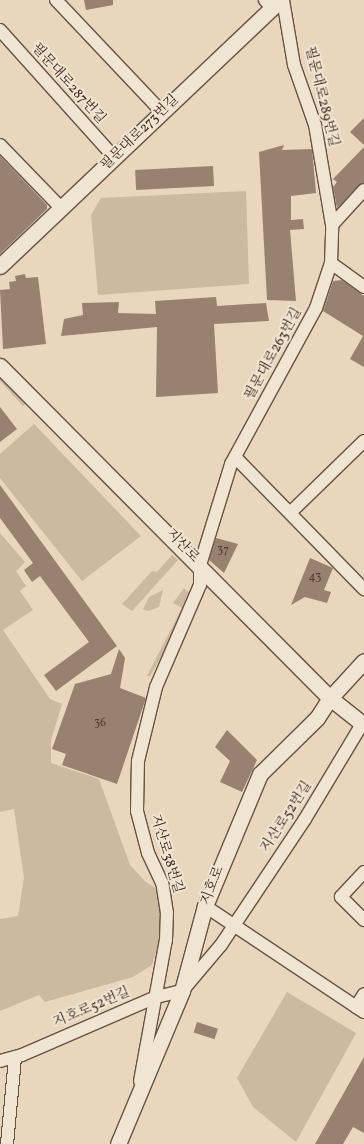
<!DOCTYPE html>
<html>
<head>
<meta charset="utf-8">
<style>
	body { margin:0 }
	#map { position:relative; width:364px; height:1144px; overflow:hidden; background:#e8d7bc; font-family:Vollkorn,"Noto Serif KR",serif }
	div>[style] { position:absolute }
	.green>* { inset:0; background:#cbb9a0 }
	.building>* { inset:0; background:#96826e; transform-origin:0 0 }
	.roads { filter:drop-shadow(1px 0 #685242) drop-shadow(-1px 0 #685242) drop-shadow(0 1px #685242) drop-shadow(0 -1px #685242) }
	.minor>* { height:12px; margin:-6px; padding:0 6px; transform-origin:6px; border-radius:6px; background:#f0e5d3 }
	.tertiary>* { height:15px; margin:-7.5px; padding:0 7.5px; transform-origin:7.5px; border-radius:7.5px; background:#f0e5d3 }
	span { translate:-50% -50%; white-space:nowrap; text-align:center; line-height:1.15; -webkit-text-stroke:4px #f0e5d3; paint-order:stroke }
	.number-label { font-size:12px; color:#543d2f }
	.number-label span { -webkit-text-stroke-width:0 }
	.street-label { font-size:14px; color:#3e261a }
</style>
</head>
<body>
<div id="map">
	<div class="green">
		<div style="clip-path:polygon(246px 191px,249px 284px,98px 295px,91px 215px,101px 198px)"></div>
		<div style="clip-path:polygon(0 369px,29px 400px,23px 406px,0 381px)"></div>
		<div style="clip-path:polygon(34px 424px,141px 536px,82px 581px,0 478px,0 454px)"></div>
		<div style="clip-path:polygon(0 533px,25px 562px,16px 571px,26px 586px,20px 591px,33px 610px,3px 630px,50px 699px,62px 704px,51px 740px,51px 763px,99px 779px,130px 865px,146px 882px,160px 891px,162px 932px,152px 965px,133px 977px,45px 1002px,39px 995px,0 1011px,0 919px,18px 916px,24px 878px,14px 809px,0 812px)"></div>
		<div style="clip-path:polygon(172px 555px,178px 560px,132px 611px,122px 604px,152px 571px,157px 572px)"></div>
		<div style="clip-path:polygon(184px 588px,191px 594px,180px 625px,150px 676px,147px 676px,182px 608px,173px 603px)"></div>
		<div style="clip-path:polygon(163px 590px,159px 607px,148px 611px,143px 609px,149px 597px)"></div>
		<div style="clip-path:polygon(287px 992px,356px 1033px,296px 1142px,253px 1107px,237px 1078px)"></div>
	</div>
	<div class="building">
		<div style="clip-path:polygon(84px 0,113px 0,113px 5px,86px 10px)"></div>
		<div style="clip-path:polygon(364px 118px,364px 145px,350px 132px)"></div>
		<div style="clip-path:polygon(284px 145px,282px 150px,312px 149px,316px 193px,291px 196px,291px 220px,303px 219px,304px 229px,290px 230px,296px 301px,267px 300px,259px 152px)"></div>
		<div style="clip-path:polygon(364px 147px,364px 183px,337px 208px,333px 187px,337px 182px,333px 179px)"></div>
		<div style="clip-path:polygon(0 156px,47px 205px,47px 209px,0 254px)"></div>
		<div style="left:213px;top:166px;width:20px;height:78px;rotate:87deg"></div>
		<div style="clip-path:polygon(25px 274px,26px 278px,38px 277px,46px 344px,3px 349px,0 290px,10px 289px,9px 282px,16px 281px,15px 276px)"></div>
		<div style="clip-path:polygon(342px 280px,364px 296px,364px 367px,350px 359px,363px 336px,323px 311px,333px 281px)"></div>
		<div style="clip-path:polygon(216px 297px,217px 306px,266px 303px,269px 321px,214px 324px,218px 393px,156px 397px,157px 327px,61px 336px,64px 319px,83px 315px,82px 303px,119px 302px,118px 313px,156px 314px,155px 301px)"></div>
		<div style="clip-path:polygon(0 407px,17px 429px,0 442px)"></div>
		<div style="clip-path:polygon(0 485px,117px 646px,56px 691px,44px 675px,89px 642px,40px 576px,32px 582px,24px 570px,33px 563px,0 518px)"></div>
		<div style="clip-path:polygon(216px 538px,238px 544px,224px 573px,209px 560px)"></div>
		<div style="clip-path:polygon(310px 558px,333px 568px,324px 590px,331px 592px,327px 603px,305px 597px,291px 605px)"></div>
		<div style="clip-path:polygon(119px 649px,125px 658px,120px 688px,146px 698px,117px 784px,62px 765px,66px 754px,52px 749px,75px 684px,111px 674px)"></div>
		<div style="clip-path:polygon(227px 730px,257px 760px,242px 792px,220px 782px,230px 761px,215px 747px)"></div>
		<div style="left:197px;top:1022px;width:22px;height:11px;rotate:18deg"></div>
		<div style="clip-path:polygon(364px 1057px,364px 1133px,353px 1127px,343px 1144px,315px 1144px)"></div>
	</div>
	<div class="roads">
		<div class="minor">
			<div style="left:56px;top:0;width:154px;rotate:46.6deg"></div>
			<div style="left:265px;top:0;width:11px;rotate:49deg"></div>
			<div style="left:0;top:30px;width:171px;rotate:48.1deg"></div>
			<div style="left:0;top:145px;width:88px;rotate:45.9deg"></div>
			<div style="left:332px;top:225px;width:47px;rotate:-47.6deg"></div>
			<div style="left:331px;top:263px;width:41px;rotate:36deg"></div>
			<div style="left:235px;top:457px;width:185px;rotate:45.7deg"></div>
			<div style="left:291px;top:512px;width:102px;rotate:-44.2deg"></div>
			<div style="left:364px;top:872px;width:34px;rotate:133deg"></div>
			<div style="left:341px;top:897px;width:33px;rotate:45deg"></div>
			<div style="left:205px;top:906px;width:191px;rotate:33.7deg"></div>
			<div style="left:356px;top:1007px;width:15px;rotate:-58deg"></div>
			<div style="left:0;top:1061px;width:23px;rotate:-15deg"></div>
			<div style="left:22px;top:1055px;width:146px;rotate:-23.4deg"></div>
			<div style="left:156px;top:997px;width:27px;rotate:-13deg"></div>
			<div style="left:182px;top:991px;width:60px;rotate:-49.7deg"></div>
			<div style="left:221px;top:945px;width:151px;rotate:-56.3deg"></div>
			<div style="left:305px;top:819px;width:111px;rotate:-59deg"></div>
			<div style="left:140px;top:1081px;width:143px;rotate:-79.6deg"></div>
			<div style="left:166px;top:940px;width:27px;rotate:-88deg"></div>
			<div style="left:167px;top:913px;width:30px;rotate:-99deg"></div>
			<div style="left:162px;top:883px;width:33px;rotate:-115deg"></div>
			<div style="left:148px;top:853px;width:43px;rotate:-104.7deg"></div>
			<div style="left:137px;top:811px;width:50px;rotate:-88.9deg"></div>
			<div style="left:138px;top:761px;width:76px;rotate:-76.3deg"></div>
			<div style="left:156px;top:687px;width:111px;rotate:-66.7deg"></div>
			<div style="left:200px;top:585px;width:20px;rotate:-90deg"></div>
			<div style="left:200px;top:565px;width:106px;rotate:-72.9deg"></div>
			<div style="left:231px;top:464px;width:178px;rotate:-61.4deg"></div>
			<div style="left:316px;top:308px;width:47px;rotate:-71.6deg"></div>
			<div style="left:331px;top:263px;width:38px;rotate:-88deg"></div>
			<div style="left:332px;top:225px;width:101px;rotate:-99.6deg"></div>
			<div style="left:315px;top:125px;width:64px;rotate:-109.3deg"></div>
			<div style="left:294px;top:65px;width:66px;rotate:-99.6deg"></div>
			<div style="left:7px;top:1144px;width:87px;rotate:-84.7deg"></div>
		</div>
		<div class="tertiary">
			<div style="left:0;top:266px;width:386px;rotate:-43.5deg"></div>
			<div style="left:0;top:366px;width:468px;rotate:45.2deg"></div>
			<div style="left:330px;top:698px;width:43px;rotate:38.5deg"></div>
			<div style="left:118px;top:1144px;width:166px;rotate:-67.3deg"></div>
			<div style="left:182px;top:991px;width:88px;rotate:-74.9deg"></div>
			<div style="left:205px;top:906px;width:143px;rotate:-67.4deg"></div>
			<div style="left:260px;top:774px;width:80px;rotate:-44.5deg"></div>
			<div style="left:317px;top:718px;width:24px;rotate:-57deg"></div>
			<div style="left:330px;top:698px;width:50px;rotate:-47.4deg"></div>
		</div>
	</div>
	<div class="number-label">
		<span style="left:223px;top:551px">37</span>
		<span style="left:315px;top:578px">43</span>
		<span style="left:100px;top:724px">36</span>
	</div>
	<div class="street-label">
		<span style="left:68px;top:84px;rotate:48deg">필문대로287번길</span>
		<span style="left:321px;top:97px;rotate:76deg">필문대로289번길</span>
		<span style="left:140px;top:133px;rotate:-44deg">필문대로273번길</span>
		<span style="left:274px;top:354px;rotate:-61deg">필문대로263번길</span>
		<span style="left:182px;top:546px;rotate:46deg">지산로</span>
		<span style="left:287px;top:817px;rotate:-57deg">지산로52번길</span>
		<span style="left:166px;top:854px;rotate:73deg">지산로38번길</span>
		<span style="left:213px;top:886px;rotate:-69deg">지호로</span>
		<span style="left:92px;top:1008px;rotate:-23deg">지호로52번길</span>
	</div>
</div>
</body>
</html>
